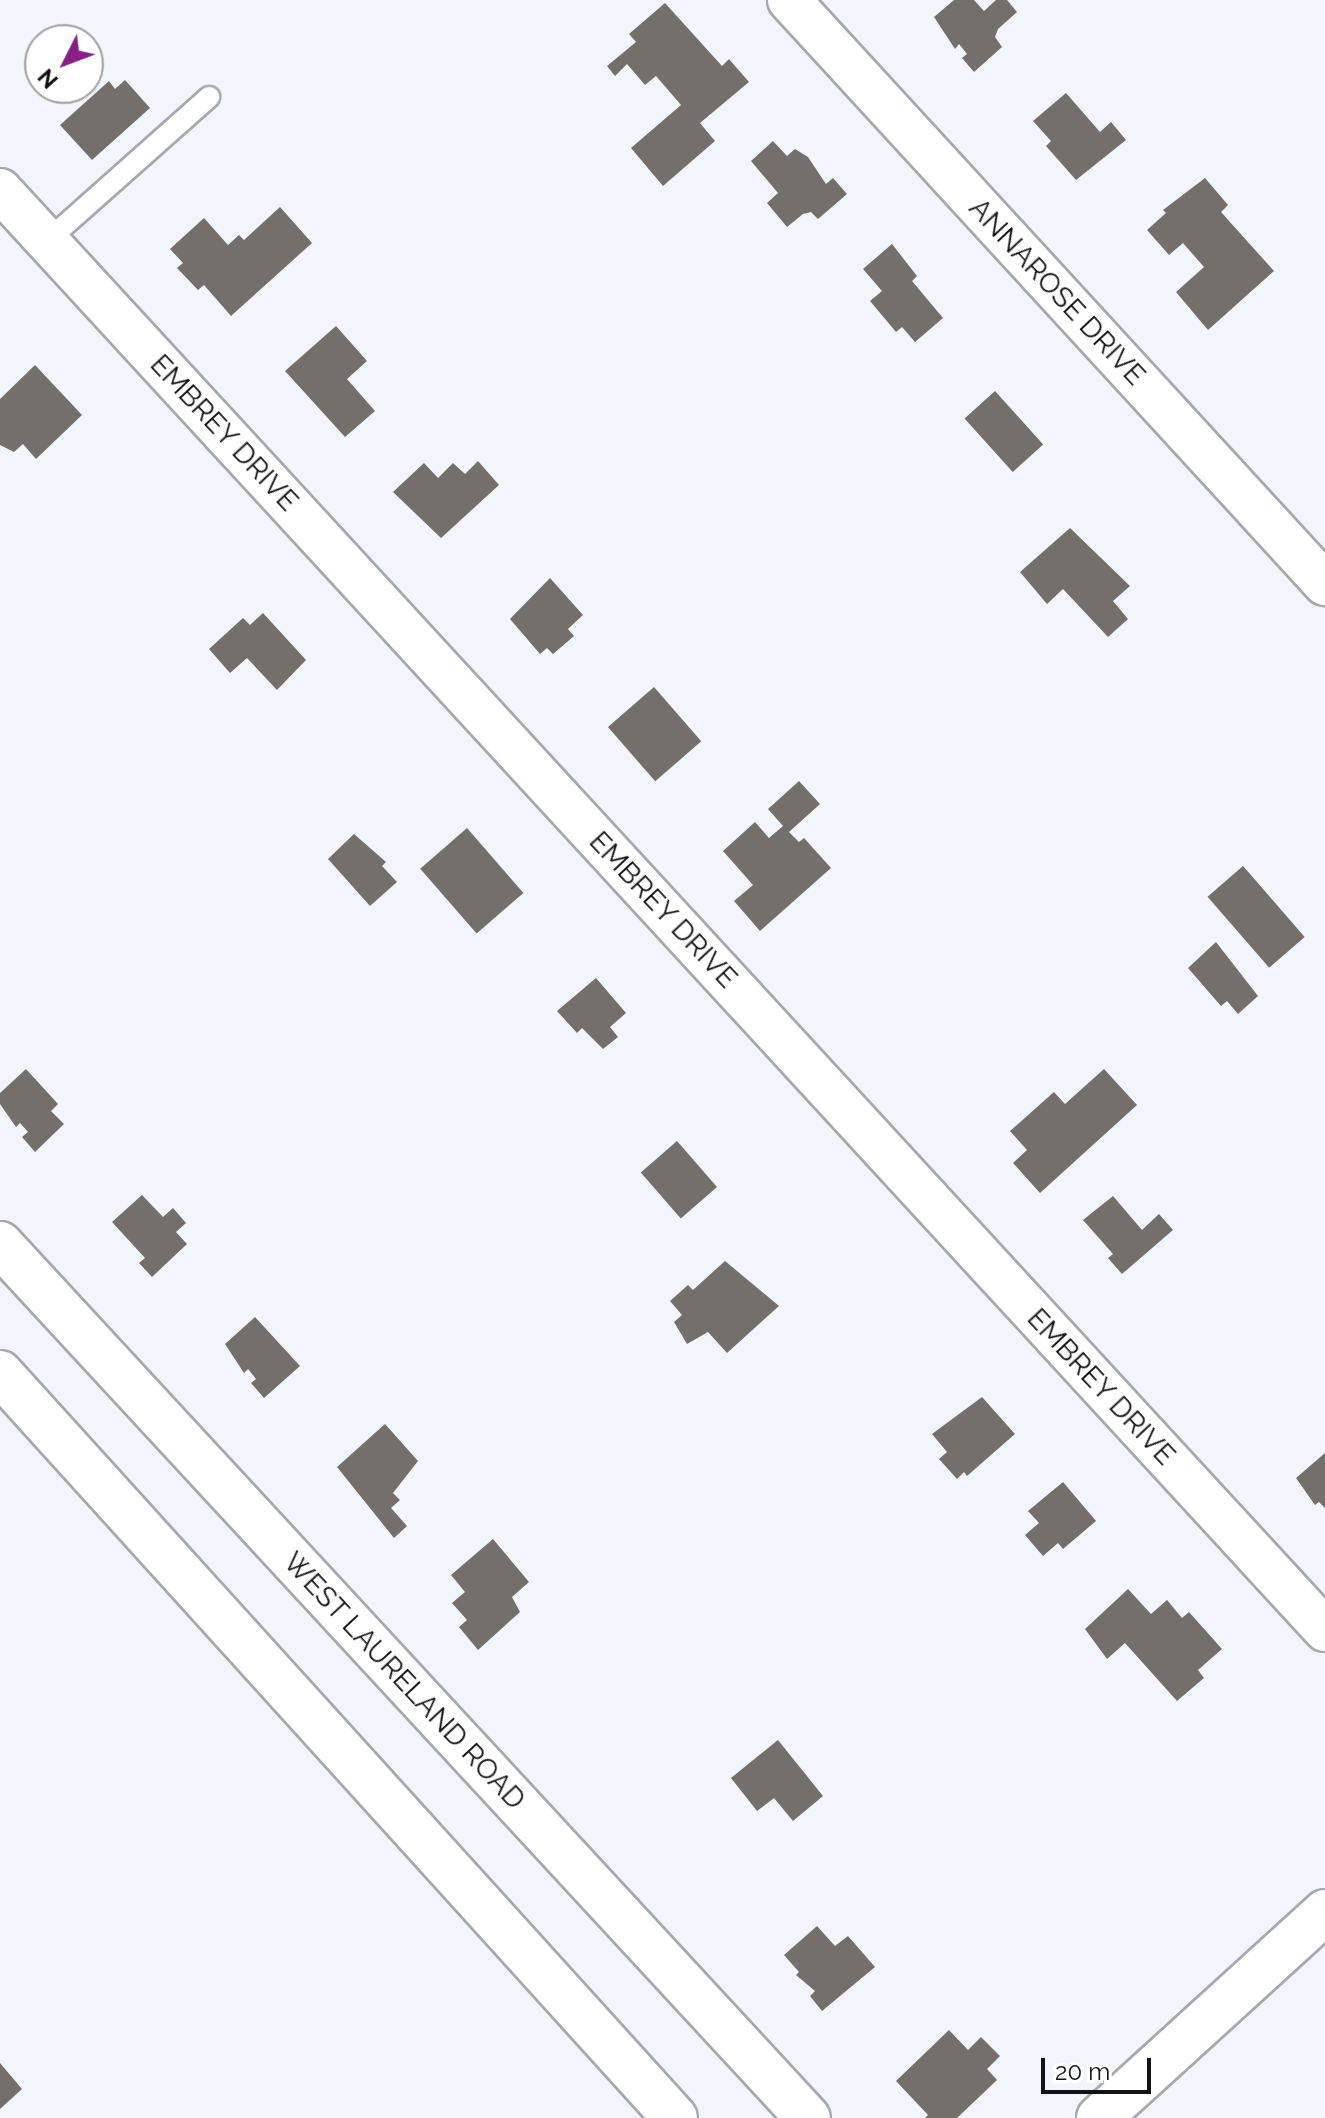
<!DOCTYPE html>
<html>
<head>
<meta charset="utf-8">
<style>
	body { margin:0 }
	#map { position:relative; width:1325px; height:2118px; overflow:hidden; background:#f3f5fc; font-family:Raleway,sans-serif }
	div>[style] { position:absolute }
	.building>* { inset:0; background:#746f6a; transform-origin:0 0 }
	.roads { filter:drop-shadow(2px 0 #a7a9b0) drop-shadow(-2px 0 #a7a9b0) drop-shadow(0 2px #a7a9b0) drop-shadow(0 -2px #a7a9b0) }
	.lane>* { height:20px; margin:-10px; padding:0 10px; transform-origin:10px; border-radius:10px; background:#fff }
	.street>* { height:42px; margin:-21px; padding:0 21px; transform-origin:21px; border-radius:21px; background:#fff }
	.secondary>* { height:44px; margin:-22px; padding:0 22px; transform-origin:22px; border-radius:22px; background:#fff }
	span { translate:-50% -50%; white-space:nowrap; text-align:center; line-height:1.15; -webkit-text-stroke:8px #fff; paint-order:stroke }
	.street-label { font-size:28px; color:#111214 }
	.north { position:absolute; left:24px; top:24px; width:80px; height:80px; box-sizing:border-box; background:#fff; border:2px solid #a0a0a1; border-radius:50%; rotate:228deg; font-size:22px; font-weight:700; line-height:32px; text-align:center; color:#111214 }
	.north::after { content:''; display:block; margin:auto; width:28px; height:36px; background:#871f87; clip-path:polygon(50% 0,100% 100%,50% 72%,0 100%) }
	.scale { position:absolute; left:1041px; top:2058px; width:110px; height:36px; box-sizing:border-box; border:4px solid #111214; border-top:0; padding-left:10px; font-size:24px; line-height:28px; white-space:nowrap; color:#111214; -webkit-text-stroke:6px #fff; paint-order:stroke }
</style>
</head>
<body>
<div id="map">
	<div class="building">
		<div style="clip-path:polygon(954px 0,974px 0,984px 11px,996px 0,1007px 0,1017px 12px,998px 29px,995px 37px,1002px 47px,974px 72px,962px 58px,967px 54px,959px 44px,955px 49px,934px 17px)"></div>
		<div style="clip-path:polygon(665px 3px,722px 66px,729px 59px,749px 82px,700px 123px,715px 141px,663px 186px,631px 148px,681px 105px,656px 76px,645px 85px,627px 64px,615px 76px,607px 66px,636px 42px,629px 34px)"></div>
		<div style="clip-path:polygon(125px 80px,150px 108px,92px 160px,60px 125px,109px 81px,115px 89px)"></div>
		<div style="clip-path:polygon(1066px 93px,1100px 132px,1111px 122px,1126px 140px,1076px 180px,1046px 146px,1051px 141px,1033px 121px)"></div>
		<div style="clip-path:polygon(773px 141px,787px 156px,795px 149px,808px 157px,826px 184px,833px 178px,847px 194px,818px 219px,811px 212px,803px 214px,787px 227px,767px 203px,778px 193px,751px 161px)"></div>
		<div style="clip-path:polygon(1205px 178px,1228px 205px,1221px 212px,1274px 271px,1208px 330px,1176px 292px,1204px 267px,1183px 243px,1169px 255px,1147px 230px,1166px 213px,1163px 210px)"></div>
		<div style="clip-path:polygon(280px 207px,312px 243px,231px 316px,204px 285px,198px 290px,177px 268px,183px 263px,170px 249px,204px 218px,228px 245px,239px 235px,244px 240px)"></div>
		<div style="clip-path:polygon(892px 244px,917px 276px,912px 281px,943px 318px,915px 342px,902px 327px,896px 332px,870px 301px,882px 291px,863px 269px)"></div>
		<div style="clip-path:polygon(336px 326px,367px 361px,347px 379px,375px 411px,345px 437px,285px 371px)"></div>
		<div style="clip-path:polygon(35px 365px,82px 415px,36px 459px,23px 444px,14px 452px,0 445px,0 399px)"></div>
		<div style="left:995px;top:391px;width:72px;height:41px;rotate:48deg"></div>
		<div style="clip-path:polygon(478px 461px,499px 485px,441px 538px,393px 492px,424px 463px,438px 478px,453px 463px,465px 474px)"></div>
		<div style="clip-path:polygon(1070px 528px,1130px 586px,1113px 601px,1128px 619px,1108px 637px,1063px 589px,1047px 604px,1020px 572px)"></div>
		<div style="clip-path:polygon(550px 578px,583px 615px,568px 629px,574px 636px,553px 654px,547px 648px,540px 654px,510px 619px)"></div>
		<div style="clip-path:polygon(263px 613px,306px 660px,277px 690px,247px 658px,230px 673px,209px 649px,243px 618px,250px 625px)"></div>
		<div style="left:654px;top:687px;width:72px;height:61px;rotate:49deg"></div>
		<div style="clip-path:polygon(799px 781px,820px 804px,789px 832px,799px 842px,804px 838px,831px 868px,760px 931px,734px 901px,753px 885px,723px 851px,755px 822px,769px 838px,783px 826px,768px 809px)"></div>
		<div style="left:467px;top:828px;width:86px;height:62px;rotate:49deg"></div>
		<div style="clip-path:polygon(354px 834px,386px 862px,382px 866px,397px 882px,370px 906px,328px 859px)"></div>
		<div style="left:1243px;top:866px;width:94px;height:47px;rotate:49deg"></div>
		<div style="clip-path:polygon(1216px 942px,1258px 996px,1238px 1014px,1227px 1001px,1221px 1006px,1188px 968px)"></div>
		<div style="clip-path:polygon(596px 978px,626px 1013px,610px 1027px,618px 1037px,603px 1049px,582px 1028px,577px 1033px,557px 1011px)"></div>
		<div style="clip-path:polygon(26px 1069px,58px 1104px,51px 1111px,64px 1124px,35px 1152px,22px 1137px,28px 1132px,20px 1123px,16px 1127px,0 1104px,0 1093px)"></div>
		<div style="clip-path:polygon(1104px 1069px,1137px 1105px,1040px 1193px,1013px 1163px,1027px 1150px,1010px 1131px,1054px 1092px,1065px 1104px)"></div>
		<div style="left:677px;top:1141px;width:61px;height:48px;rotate:49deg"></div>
		<div style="clip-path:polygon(142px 1195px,163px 1217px,173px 1208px,186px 1223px,176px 1232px,187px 1244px,152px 1277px,139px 1263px,145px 1258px,112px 1222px)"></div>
		<div style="clip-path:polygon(1113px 1196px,1142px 1230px,1159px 1214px,1173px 1230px,1122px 1274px,1108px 1258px,1113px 1254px,1083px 1220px)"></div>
		<div style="clip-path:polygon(725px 1261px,779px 1306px,727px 1353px,708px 1332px,687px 1344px,674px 1322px,682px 1315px,670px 1301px,688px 1285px,693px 1290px)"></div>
		<div style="clip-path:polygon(255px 1317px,300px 1366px,264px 1398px,251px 1383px,256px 1379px,248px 1369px,244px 1373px,225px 1344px)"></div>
		<div style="clip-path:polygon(982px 1397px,1015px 1434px,967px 1476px,964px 1472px,957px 1479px,939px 1459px,947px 1452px,932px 1434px)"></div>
		<div style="clip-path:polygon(385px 1424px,418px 1461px,393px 1493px,400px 1500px,391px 1508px,407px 1526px,394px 1538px,337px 1467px)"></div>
		<div style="clip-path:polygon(1325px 1453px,1325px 1508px,1319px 1502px,1315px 1505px,1296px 1478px)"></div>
		<div style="clip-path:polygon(1063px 1482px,1096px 1521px,1063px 1549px,1058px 1543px,1043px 1556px,1025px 1535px,1039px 1523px,1028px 1511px)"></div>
		<div style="clip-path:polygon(493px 1539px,529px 1582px,512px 1597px,520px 1612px,478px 1650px,459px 1627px,467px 1620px,452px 1603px,465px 1592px,451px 1575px)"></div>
		<div style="clip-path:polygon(1128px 1589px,1151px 1614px,1167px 1600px,1182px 1618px,1189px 1612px,1222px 1649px,1198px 1670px,1204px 1678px,1177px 1701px,1125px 1643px,1107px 1659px,1085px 1629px)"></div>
		<div style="clip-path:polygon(778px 1740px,823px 1796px,793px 1821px,774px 1798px,757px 1811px,731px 1778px)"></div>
		<div style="clip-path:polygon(817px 1926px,835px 1946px,848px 1936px,875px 1967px,822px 2011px,810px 1996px,815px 1991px,796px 1975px,799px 1972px,784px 1955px)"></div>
		<div style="clip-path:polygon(949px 2030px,968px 2050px,981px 2037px,1000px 2056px,987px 2069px,997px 2080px,957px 2118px,925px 2118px,928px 2115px,896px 2081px)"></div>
		<div style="clip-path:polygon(0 2063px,22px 2089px,0 2109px)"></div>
	</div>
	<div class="roads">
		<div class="lane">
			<div style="left:47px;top:241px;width:217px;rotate:-41.6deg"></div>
		</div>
		<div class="street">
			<div style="left:789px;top:0;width:793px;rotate:47.45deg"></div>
			<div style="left:0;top:190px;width:1957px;rotate:47.38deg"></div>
		</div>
		<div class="secondary">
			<div style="left:0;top:1244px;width:1190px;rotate:47.25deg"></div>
			<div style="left:0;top:1373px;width:1005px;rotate:47.82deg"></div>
			<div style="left:1099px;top:2118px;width:306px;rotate:-42.3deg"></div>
		</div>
	</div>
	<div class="street-label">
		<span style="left:1057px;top:292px;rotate:47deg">ANNAROSE DRIVE</span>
		<span style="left:224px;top:433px;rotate:47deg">EMBREY DRIVE</span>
		<span style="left:663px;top:910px;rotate:47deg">EMBREY DRIVE</span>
		<span style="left:1101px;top:1387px;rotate:47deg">EMBREY DRIVE</span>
		<span style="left:404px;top:1681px;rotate:47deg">WEST LAURELAND ROAD</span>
	</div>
	<div class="north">N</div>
	<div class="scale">20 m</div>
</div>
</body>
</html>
